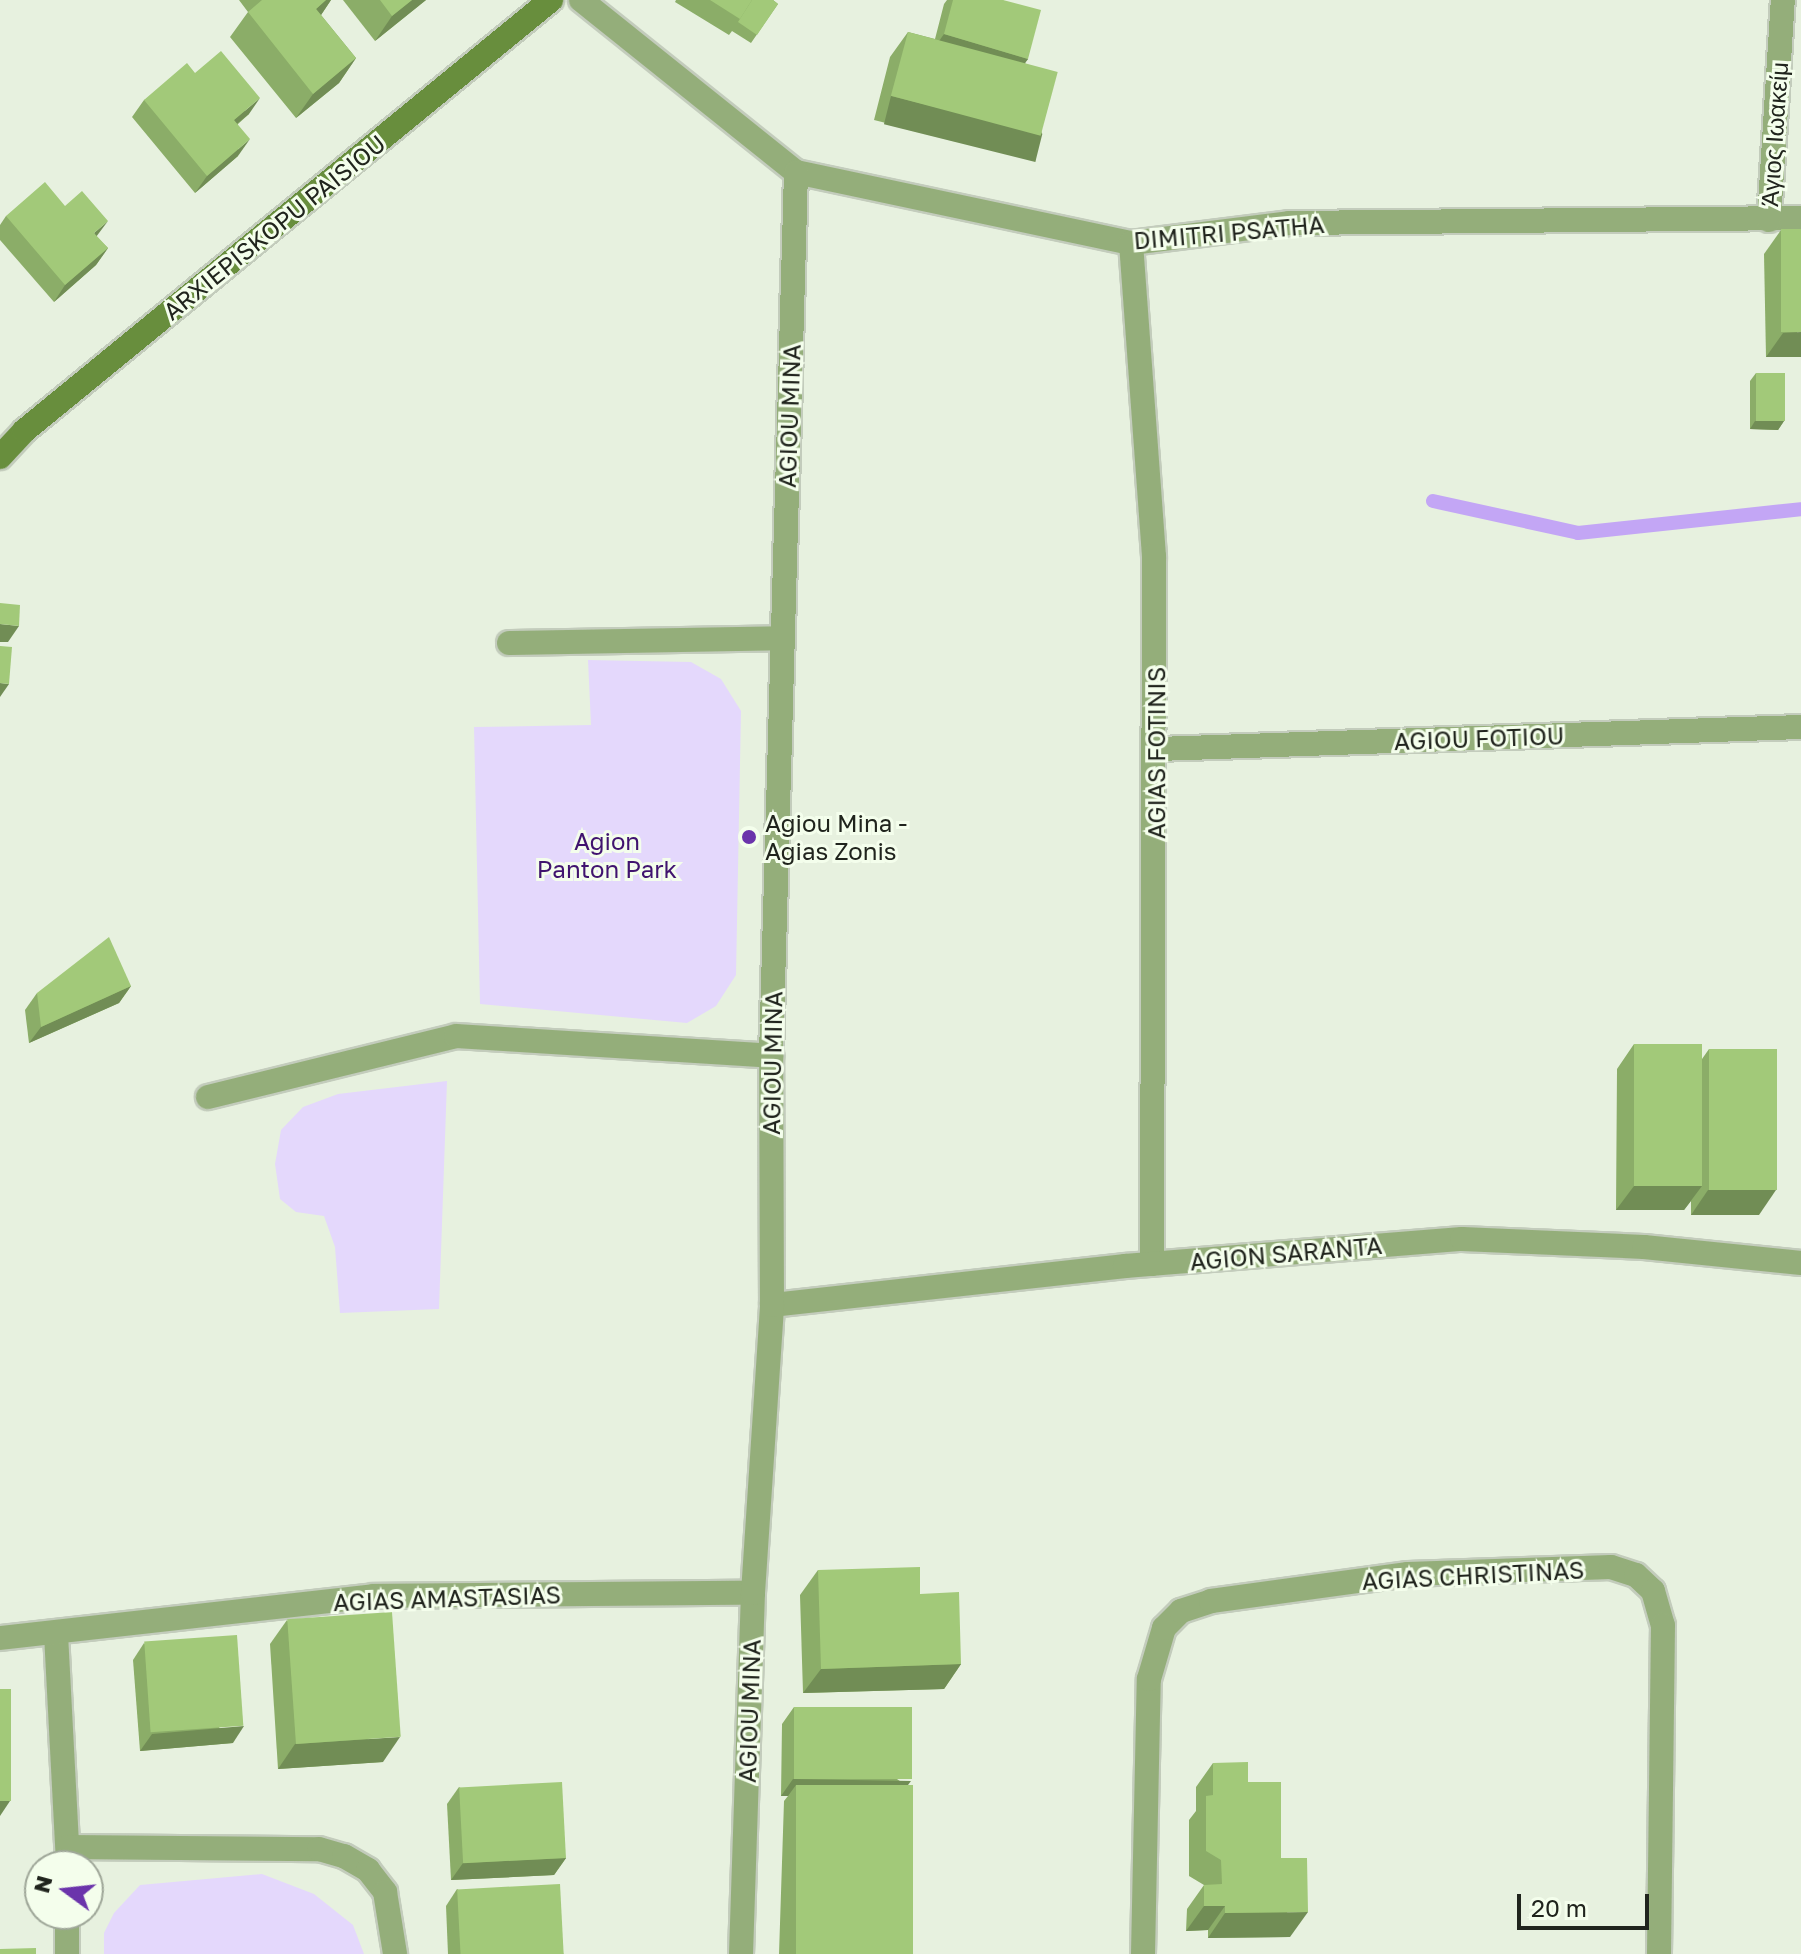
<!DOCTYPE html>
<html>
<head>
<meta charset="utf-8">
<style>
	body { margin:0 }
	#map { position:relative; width:1801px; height:1954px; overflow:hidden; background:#e7f1df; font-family:"Golos Text",sans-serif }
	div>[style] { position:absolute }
	.green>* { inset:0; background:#e4d8fc }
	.stream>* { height:14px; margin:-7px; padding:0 7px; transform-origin:7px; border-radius:7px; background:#c3a6f5 }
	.roads { filter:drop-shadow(2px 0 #c3ccbc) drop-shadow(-2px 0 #c3ccbc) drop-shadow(0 2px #c3ccbc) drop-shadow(0 -2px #c3ccbc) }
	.street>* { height:24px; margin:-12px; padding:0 12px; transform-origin:12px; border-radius:12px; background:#94ae7a }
	.secondary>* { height:24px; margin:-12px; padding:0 12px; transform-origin:12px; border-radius:12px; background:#688e3d }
	.wall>* { inset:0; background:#8bad68 }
	.shaded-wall>* { inset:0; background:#718d55; transform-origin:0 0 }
	.building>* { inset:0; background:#a2c979; transform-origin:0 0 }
	.dots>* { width:22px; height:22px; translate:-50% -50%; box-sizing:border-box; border:4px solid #f4feec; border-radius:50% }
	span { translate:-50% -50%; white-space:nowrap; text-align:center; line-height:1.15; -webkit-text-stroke:6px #f4feec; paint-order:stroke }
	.street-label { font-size:24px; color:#20241d }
	.poi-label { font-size:24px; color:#20241d }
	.left { translate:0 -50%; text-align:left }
	.park-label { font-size:24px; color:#40136f }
	.north { position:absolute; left:24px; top:1850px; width:80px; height:80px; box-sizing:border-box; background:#f4feec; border:2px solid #9fa799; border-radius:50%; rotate:285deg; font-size:22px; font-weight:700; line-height:32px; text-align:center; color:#20241d }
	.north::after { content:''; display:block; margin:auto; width:28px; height:36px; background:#6b34ab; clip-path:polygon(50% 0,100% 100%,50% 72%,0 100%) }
	.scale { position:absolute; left:1517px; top:1894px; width:132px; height:36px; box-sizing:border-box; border:4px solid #20241d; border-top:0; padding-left:10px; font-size:24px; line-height:28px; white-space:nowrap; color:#20241d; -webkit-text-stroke:6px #f4feec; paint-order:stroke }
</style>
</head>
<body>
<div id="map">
	<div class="green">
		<div style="clip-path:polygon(588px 660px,691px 662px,721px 679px,741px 711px,736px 975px,716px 1006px,687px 1023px,480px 1004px,474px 727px,591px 725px)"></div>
		<div style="clip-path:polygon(447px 1081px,439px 1309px,340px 1313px,335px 1247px,324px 1216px,296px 1212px,280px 1199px,275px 1164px,281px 1130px,303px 1107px,338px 1094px)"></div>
		<div style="clip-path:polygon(262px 1874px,314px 1894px,353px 1925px,364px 1954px,104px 1954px,104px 1933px,114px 1913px,140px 1885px)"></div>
	</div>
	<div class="stream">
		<div style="left:1433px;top:501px;width:148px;rotate:12.4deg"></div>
		<div style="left:1578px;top:533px;width:224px;rotate:-6.1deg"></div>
	</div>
	<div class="roads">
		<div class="street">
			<div style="left:581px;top:0;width:275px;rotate:38.7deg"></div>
			<div style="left:796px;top:172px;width:342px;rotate:12deg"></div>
			<div style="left:1131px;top:243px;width:159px;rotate:-7.2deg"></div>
			<div style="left:1289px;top:223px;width:512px;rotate:-0.56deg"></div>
			<div style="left:1769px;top:220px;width:220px;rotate:-86.4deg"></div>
			<div style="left:1131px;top:243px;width:314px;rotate:85.8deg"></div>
			<div style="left:1154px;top:556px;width:708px;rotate:90.16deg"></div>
			<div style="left:509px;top:643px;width:274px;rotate:-1deg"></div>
			<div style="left:1158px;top:749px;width:643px;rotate:-1.96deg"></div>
			<div style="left:208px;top:1097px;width:255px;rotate:-13.8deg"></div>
			<div style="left:456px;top:1036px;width:316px;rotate:3.6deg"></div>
			<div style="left:772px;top:1305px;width:355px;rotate:-6.3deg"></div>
			<div style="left:1125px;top:1266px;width:338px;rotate:-4.6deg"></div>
			<div style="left:1462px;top:1239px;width:182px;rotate:2.5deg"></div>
			<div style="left:1644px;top:1247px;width:158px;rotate:5.8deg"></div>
			<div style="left:56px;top:1634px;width:232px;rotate:87deg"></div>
			<div style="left:0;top:1638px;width:375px;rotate:-6.4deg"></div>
			<div style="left:373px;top:1596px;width:380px;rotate:-0.5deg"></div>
			<div style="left:68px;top:1847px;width:251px;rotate:0.5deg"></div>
			<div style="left:319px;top:1849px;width:26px;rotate:16deg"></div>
			<div style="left:344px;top:1856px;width:28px;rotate:30deg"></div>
			<div style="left:368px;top:1870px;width:28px;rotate:52deg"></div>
			<div style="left:385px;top:1892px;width:63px;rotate:80.8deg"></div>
			<div style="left:67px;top:1954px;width:40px;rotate:-90deg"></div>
			<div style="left:741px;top:1954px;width:361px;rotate:-88.1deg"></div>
			<div style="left:753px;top:1593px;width:289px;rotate:-86.2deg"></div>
			<div style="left:772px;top:1305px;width:249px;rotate:-90.2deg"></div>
			<div style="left:771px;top:1056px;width:884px;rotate:-88.38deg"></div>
			<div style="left:1143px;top:1954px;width:275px;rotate:-88.8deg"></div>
			<div style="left:1149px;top:1679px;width:53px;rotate:-73.6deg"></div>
			<div style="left:1164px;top:1628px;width:24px;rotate:-45deg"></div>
			<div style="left:1181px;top:1611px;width:32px;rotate:-18deg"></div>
			<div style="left:1211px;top:1601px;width:199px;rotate:-7.8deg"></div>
			<div style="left:1408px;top:1574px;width:203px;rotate:-2deg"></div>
			<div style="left:1611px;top:1567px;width:26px;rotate:18deg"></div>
			<div style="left:1636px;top:1575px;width:23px;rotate:43deg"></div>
			<div style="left:1653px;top:1591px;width:35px;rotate:74deg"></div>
			<div style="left:1663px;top:1625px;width:329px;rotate:90.7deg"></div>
		</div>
		<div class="secondary">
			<div style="left:0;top:457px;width:35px;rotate:-47deg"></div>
			<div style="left:24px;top:431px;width:681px;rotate:-39.28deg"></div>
		</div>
	</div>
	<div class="wall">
		<div style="clip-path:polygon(239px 0,331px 0,321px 15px,356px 58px,339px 83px,296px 118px,230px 37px,248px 12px)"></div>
		<div style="clip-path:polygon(343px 0,426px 0,375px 41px)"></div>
		<div style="clip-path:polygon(676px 0,773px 0,778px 4px,751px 43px,732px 31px,729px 35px,675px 2px)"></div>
		<div style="clip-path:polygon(947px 0,1003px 0,1028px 59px,1025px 62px,1042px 134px,1025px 158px,874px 120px,890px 57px,908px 32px,935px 39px,944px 4px)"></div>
		<div style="clip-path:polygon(195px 73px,249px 114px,238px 124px,238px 156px,195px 193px,132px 117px,144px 100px)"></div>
		<div style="clip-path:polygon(65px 206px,108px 248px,96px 265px,54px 302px,0 240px,0 225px,6px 216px)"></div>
		<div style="clip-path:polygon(1781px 230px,1801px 357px,1766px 357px,1764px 254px)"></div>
		<div style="clip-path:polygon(1756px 373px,1784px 421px,1778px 430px,1750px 429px,1750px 381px)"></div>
		<div style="clip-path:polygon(131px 986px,119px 1003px,29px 1043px,25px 1010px,37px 993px)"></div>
		<div style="clip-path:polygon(1634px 1044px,1702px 1059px,1709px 1049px,1759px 1215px,1691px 1215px,1691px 1201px,1684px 1210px,1616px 1210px,1617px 1069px)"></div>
		<div style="clip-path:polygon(818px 1570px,920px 1594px,961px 1664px,944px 1689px,803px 1693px,800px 1595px)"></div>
		<div style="clip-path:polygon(287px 1620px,383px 1762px,278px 1769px,270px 1644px)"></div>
		<div style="clip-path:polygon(144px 1643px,233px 1743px,140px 1751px,133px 1660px)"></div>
		<div style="clip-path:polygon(794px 1707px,907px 1786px,908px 1954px,779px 1954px,784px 1801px,788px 1796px,781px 1796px,782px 1724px)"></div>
		<div style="clip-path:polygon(1213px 1763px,1248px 1782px,1281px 1858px,1290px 1937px,1208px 1938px,1208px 1930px,1186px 1931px,1187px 1909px,1204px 1885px,1189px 1876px,1189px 1820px,1196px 1811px,1196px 1787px)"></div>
		<div style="clip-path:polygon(459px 1787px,566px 1858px,554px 1875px,451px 1880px,447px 1804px)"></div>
		<div style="clip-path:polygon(457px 1889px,564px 1954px,448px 1954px,446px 1906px)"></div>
	</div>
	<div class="shaded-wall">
		<div style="clip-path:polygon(326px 0,331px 0,321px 15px,316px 9px)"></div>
		<div style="clip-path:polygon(412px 0,426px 0,375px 41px,392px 16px)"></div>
		<div style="clip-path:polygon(944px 34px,1028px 59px,1016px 76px,932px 51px)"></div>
		<div style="clip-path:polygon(356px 58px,339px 83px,296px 118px,313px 94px)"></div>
		<div style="left:891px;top:96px;width:156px;height:29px;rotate:14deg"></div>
		<div style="clip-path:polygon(260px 98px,249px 114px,222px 136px,234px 120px)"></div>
		<div style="clip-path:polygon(250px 139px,238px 156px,195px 193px,207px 176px)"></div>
		<div style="clip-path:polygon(108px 221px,96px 237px,94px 233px)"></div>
		<div style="clip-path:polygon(108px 248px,96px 265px,54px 302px,65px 285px)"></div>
		<div style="clip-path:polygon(1801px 332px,1801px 357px,1766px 357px,1783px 333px)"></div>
		<div style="clip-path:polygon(1755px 421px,1784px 421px,1778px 430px,1750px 429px)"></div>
		<div style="clip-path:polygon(0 624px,19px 626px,8px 642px,0 642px)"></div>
		<div style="clip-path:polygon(0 683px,9px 684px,0 697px)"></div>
		<div style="clip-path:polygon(131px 986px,119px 1003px,29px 1043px,41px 1027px)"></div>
		<div style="clip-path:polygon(1634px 1186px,1702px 1186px,1684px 1210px,1616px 1210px)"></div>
		<div style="clip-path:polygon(1708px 1190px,1776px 1190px,1759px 1215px,1691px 1215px)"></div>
		<div style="clip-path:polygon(961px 1664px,944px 1689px,803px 1693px,821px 1669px)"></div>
		<div style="clip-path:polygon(244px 1726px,233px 1743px,140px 1751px,152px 1734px)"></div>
		<div style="clip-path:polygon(400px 1737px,383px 1762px,278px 1769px,295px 1744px)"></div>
		<div style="clip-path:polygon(793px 1779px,911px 1781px,899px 1797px,796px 1785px,788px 1796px,781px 1796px)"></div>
		<div style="clip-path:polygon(0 1801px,10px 1801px,0 1816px)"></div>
		<div style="clip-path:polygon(566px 1858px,554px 1875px,451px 1880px,463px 1863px)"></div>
		<div style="clip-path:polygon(1204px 1906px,1225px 1906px,1208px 1930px,1186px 1931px)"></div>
		<div style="clip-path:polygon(1308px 1912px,1290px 1937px,1208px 1938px,1225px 1913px)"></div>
	</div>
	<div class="building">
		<div style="clip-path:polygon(262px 0,326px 0,316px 9px,356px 58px,313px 94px,248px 12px)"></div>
		<div style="clip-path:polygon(380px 0,412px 0,392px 16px)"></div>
		<div style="clip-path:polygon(710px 0,752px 0,740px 19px)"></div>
		<div style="clip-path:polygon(752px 0,773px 0,778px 4px,757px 35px,738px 22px)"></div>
		<div style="clip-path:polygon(953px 0,1003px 0,1041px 10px,1028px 59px,944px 34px)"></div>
		<div style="left:908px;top:32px;width:155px;height:66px;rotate:15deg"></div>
		<div style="clip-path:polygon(221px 51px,260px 98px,234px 120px,250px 139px,207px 176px,144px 100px,187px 63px,195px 73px)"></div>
		<div style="clip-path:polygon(45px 182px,65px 206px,82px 191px,108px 221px,94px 233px,108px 248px,65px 285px,6px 216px)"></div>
		<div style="left:1801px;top:229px;width:103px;height:20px;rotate:90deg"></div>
		<div style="left:1756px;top:373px;width:29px;height:48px"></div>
		<div style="clip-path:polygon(0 603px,20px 605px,19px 626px,0 624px)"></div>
		<div style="clip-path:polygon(0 646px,12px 647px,9px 684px,0 683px)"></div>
		<div style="clip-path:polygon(109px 937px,131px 986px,41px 1027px,37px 993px)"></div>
		<div style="left:1634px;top:1044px;width:68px;height:142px"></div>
		<div style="left:1709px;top:1049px;width:68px;height:141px"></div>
		<div style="clip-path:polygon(920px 1567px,920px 1594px,959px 1592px,961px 1664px,821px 1669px,818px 1570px)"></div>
		<div style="left:392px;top:1612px;width:125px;height:105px;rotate:86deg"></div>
		<div style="left:237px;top:1635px;width:91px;height:93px;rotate:86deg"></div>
		<div style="left:0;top:1689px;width:11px;height:112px"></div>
		<div style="left:794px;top:1707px;width:118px;height:72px"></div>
		<div style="clip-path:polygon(1248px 1762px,1248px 1782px,1281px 1782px,1281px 1858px,1307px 1858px,1308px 1912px,1225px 1913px,1225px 1906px,1204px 1906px,1204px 1885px,1222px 1884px,1221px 1860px,1206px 1851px,1206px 1796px,1213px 1795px,1213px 1763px)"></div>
		<div style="left:562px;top:1782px;width:76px;height:103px;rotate:87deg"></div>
		<div style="left:796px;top:1785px;width:117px;height:169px"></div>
		<div style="left:560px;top:1884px;width:70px;height:103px;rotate:87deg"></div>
		<div style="clip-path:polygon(36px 1948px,36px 1954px,0 1954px,0 1949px)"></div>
	</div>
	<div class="dots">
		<div style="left:749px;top:837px;background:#6b34ab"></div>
	</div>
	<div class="street-label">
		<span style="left:1774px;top:134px;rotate:-86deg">Άγιος Ιωακείμ</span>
		<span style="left:274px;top:227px;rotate:-39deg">ARXIEPISKOPU PAISIOU</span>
		<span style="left:1229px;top:232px;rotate:-5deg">DIMITRI PSATHA</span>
		<span style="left:789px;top:416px;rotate:-88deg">AGIOU MINA</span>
		<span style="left:1479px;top:738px;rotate:-2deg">AGIOU FOTIOU</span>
		<span style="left:1156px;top:753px;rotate:-90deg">AGIAS FOTINIS</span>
		<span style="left:772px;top:1063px;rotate:-89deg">AGIOU MINA</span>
		<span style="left:1286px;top:1253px;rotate:-5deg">AGION SARANTA</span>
		<span style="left:1473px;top:1575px;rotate:-3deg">AGIAS CHRISTINAS</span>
		<span style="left:447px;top:1598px;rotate:-2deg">AGIAS AMASTASIAS</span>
		<span style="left:749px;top:1711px;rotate:-88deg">AGIOU MINA</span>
	</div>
	<div class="poi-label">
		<span class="left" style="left:765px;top:837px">Agiou Mina -<br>Agias Zonis</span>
	</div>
	<div class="park-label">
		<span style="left:607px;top:855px">Agion<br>Panton Park</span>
	</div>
	<div class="north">N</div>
	<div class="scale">20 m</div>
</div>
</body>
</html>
